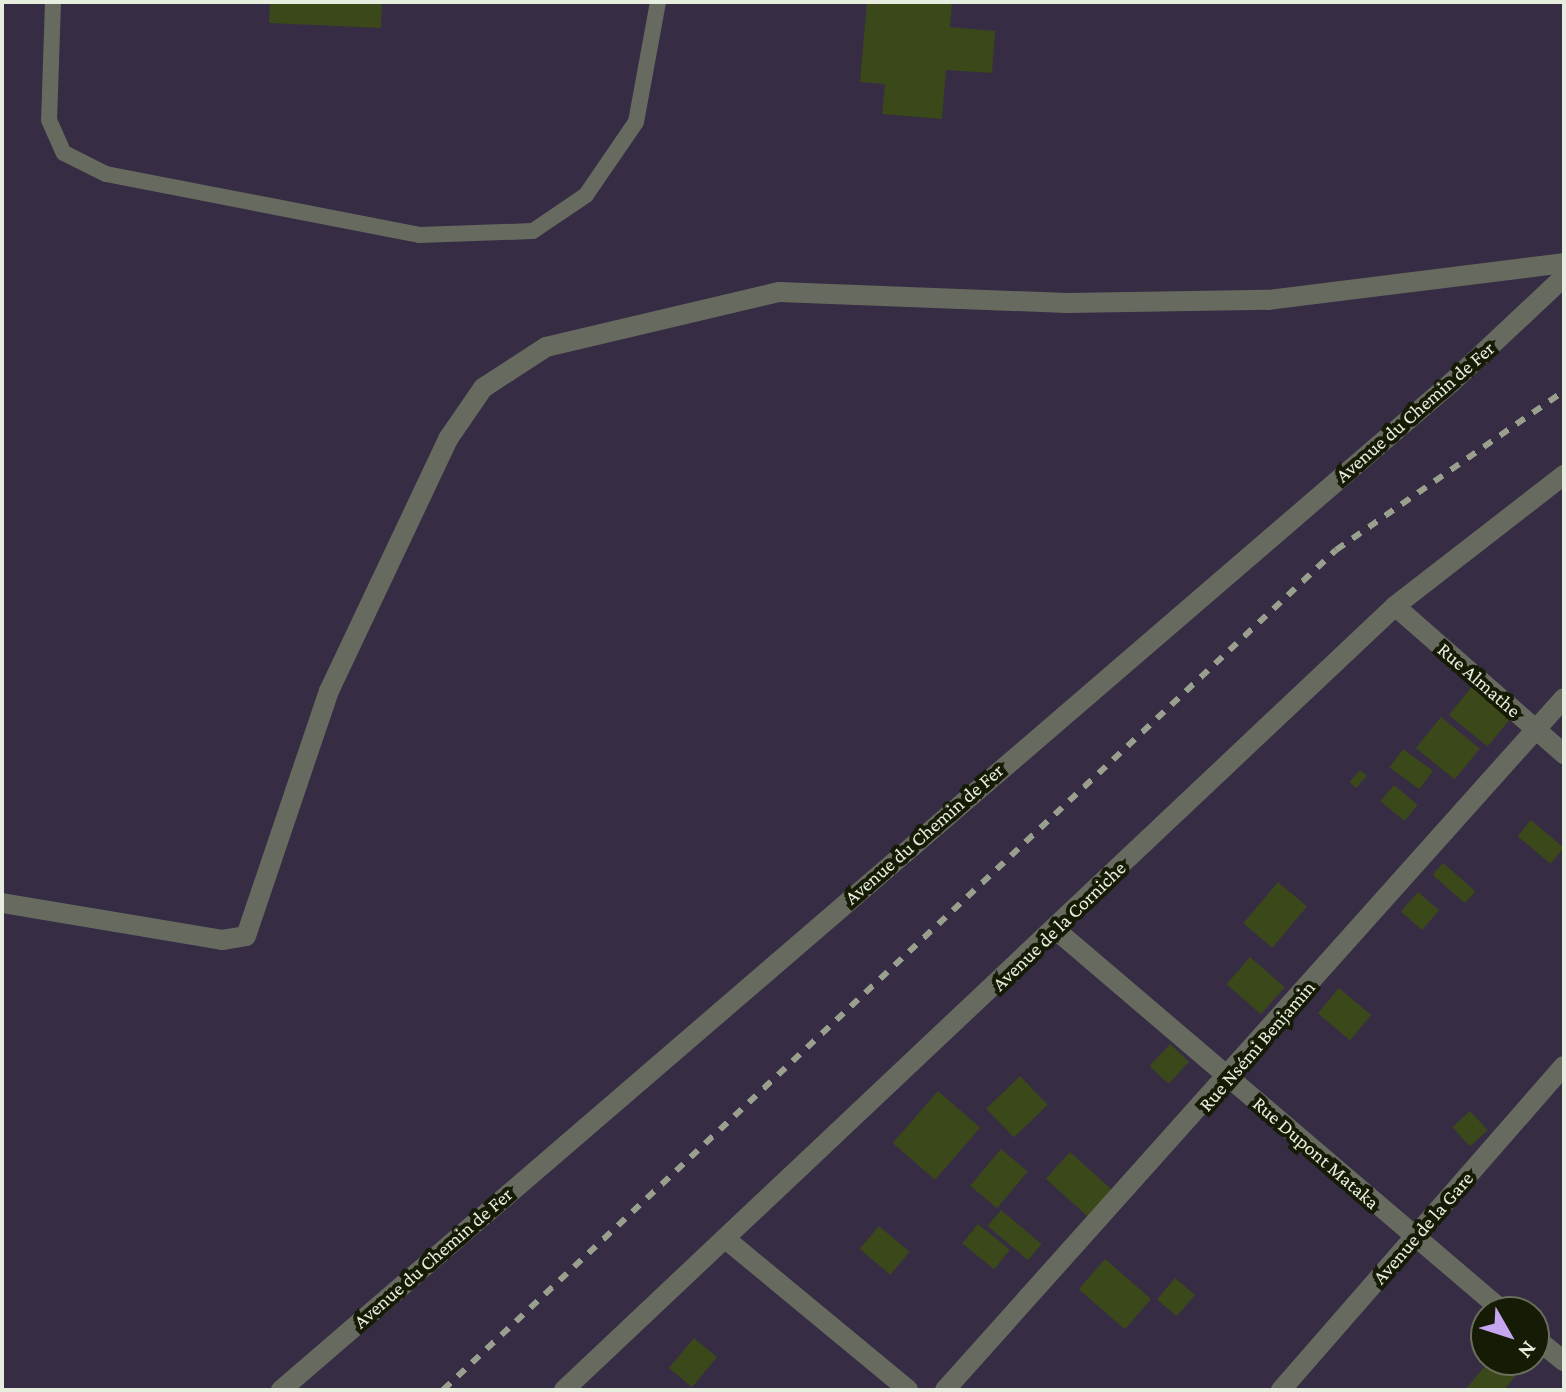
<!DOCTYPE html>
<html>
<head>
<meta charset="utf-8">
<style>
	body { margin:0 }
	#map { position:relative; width:1566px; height:1392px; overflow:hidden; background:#1e250d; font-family:"Crimson Pro",serif }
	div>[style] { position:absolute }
	.green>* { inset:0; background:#362c44 }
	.building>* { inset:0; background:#3b481a; transform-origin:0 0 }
	.service>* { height:16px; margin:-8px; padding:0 8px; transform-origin:8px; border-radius:8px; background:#676b5f }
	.minor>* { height:20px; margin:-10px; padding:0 10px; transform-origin:10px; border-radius:10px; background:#676b5f }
	.tertiary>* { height:20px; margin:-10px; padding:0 10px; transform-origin:10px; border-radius:10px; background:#676b5f }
	.rail>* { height:6px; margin-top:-3px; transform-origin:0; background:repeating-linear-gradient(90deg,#9aa08e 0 10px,transparent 0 20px) }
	span { translate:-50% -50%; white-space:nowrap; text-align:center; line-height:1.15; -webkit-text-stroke:8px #151b05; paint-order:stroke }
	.street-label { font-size:20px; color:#e8eedf }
	.frame { position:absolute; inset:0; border:4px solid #e8eedf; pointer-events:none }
	.north { position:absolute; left:1470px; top:1296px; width:80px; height:80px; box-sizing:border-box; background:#151b05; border:2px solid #696f5c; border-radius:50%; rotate:129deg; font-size:22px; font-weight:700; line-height:32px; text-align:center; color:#e8eedf }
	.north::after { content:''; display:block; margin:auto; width:28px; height:36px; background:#c5a7f1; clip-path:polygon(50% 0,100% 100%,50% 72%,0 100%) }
</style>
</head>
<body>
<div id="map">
	<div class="green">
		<div style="clip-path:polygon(evenodd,2px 2px,1564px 2px,1564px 1390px,2px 1390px,2px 2px,1486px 1312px,1534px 1312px,1534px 1360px,1486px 1360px,1486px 1312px)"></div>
	</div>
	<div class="building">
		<div style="clip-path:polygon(270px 2px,382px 2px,381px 28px,269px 23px)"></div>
		<div style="clip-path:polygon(867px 2px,952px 2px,950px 27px,995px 31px,992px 73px,946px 70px,942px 119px,882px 114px,885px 84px,860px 82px)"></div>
		<div style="left:1474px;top:684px;width:50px;height:40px;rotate:39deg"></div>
		<div style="left:1441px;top:717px;width:50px;height:40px;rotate:39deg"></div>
		<div style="left:1403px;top:749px;width:37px;height:23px;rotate:36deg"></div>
		<div style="left:1360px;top:770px;width:9px;height:16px;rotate:41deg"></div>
		<div style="left:1394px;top:785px;width:31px;height:21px;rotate:40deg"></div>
		<div style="left:1531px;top:820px;width:43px;height:21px;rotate:40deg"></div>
		<div style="left:1443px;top:863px;width:43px;height:16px;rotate:41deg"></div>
		<div style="left:1278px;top:882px;width:38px;height:54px;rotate:40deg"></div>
		<div style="left:1418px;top:892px;width:28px;height:26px;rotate:41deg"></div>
		<div style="left:1250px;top:957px;width:46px;height:36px;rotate:41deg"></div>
		<div style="left:1339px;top:988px;width:42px;height:33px;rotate:40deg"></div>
		<div style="left:1170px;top:1044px;width:26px;height:30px;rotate:43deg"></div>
		<div style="left:1020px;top:1076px;width:40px;height:47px;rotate:46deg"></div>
		<div style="left:938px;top:1091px;width:56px;height:69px;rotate:41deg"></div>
		<div style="left:1470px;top:1111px;width:26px;height:24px;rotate:47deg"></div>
		<div style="left:1001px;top:1149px;width:35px;height:48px;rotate:40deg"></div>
		<div style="left:1070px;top:1152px;width:57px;height:36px;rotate:42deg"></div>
		<div style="left:1001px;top:1210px;width:53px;height:21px;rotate:40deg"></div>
		<div style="left:978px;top:1224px;width:41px;height:25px;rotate:39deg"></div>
		<div style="left:879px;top:1226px;width:40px;height:30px;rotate:40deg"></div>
		<div style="left:1105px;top:1259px;width:61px;height:40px;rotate:41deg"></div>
		<div style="left:1175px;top:1278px;width:26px;height:28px;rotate:40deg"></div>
		<div style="left:694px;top:1338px;width:30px;height:39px;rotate:40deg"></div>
		<div style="clip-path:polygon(1490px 1360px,1529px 1360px,1504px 1390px,1465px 1390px)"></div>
	</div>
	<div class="service">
		<div style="left:53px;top:2px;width:118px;rotate:91.9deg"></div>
		<div style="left:49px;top:120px;width:36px;rotate:66deg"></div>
		<div style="left:64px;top:153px;width:47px;rotate:26.6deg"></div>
		<div style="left:106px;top:174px;width:319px;rotate:11deg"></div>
		<div style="left:419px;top:235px;width:114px;rotate:-2deg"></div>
		<div style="left:533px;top:231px;width:64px;rotate:-34.2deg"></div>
		<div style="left:586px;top:195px;width:88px;rotate:-55.6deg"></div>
		<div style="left:636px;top:122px;width:122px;rotate:-79.6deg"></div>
	</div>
	<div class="minor">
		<div style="left:1395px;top:606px;width:225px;rotate:41.2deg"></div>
		<div style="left:2px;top:903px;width:223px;rotate:9.5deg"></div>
		<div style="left:222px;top:940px;width:24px;rotate:-9deg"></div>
		<div style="left:246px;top:936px;width:259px;rotate:-71.3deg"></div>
		<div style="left:329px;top:691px;width:279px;rotate:-64.7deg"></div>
		<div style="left:448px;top:439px;width:62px;rotate:-55.5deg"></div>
		<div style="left:483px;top:388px;width:75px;rotate:-33.1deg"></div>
		<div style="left:546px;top:347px;width:239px;rotate:-13.3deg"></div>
		<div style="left:779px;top:292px;width:288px;rotate:2.2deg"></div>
		<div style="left:1067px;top:303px;width:201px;rotate:-0.9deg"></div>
		<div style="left:1268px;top:300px;width:298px;rotate:-7.1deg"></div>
		<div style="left:1056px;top:930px;width:589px;rotate:40.45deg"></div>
		<div style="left:727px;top:1240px;width:235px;rotate:39.6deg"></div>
		<div style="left:1534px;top:1337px;width:38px;rotate:39deg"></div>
		<div style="left:281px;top:1390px;width:1544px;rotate:-40.72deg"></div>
		<div style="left:1451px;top:383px;width:155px;rotate:-43.2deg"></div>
		<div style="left:945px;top:1390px;width:928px;rotate:-48.19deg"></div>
		<div style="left:1281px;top:1390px;width:430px;rotate:-48.9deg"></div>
	</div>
	<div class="tertiary">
		<div style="left:564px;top:1390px;width:1142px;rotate:-43.33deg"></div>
		<div style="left:1395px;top:606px;width:214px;rotate:-37.8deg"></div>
	</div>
	<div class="rail">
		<div style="left:443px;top:1390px;width:1226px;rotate:-43.25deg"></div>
		<div style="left:1336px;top:550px;width:278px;rotate:-34.9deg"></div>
	</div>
	<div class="street-label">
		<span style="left:1415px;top:412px;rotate:-41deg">Avenue du Chemin de Fer</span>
		<span style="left:1479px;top:680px;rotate:41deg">Rue Almathe</span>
		<span style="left:924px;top:834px;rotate:-41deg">Avenue du Chemin de Fer</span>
		<span style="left:1059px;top:926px;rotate:-44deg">Avenue de la Corniche</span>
		<span style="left:1257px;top:1046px;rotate:-49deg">Rue Nsémi Benjamin</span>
		<span style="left:1316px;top:1153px;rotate:41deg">Rue Dupont Mataka</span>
		<span style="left:1423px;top:1228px;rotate:-49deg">Avenue de la Gare</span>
		<span style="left:433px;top:1258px;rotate:-41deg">Avenue du Chemin de Fer</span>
	</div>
	<div class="frame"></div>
	<div class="north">N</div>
</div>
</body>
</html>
